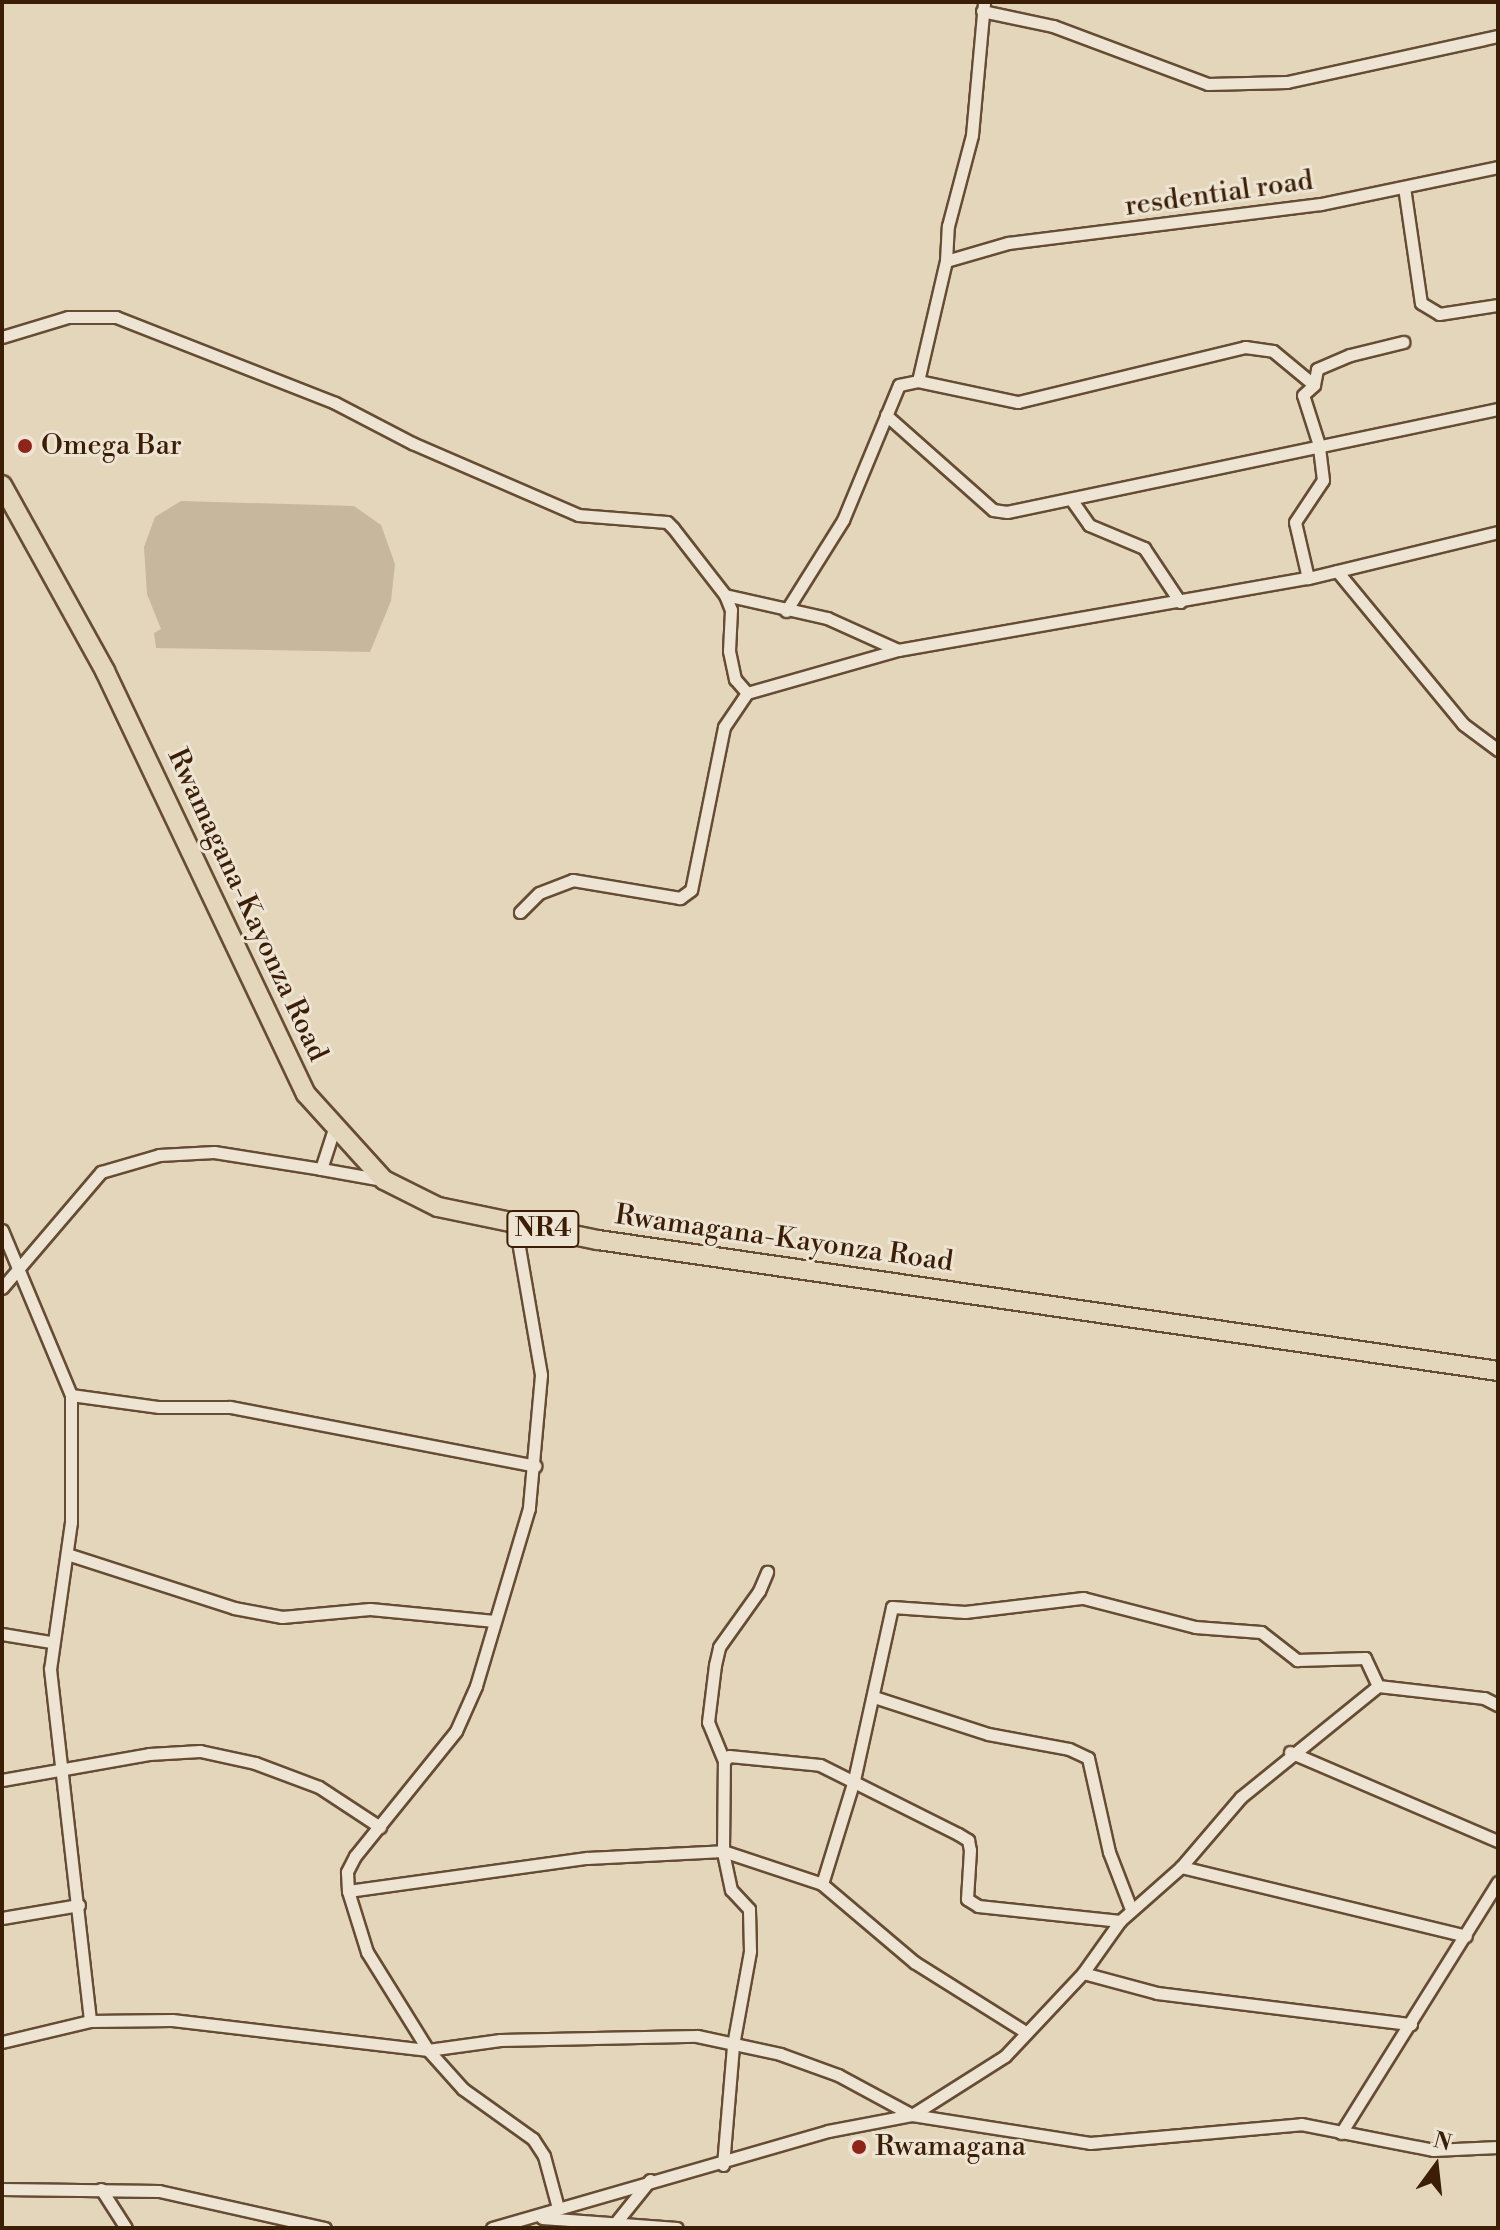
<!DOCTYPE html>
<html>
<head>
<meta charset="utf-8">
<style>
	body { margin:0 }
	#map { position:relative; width:1500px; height:2230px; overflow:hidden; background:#e4d6bb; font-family:"Libre Bodoni",serif }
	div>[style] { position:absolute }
	.green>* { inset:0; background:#c7b79c }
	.roads { filter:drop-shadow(2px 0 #664c33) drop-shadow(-2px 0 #664c33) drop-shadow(0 2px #664c33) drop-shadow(0 -2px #664c33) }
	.minor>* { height:11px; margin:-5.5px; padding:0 5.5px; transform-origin:5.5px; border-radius:5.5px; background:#ede4d3 }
	.trunk>* { height:18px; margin:-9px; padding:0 9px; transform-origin:9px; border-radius:9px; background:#e4d6bb }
	.dots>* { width:22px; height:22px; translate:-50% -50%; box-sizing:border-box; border:4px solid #ede4d3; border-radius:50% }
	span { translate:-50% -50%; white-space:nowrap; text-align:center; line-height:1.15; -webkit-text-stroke:6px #ede4d3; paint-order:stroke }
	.shield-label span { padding:2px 6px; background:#ede4d3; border:2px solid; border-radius:6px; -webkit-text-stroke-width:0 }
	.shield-label { font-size:26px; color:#3c1e06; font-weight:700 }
	.street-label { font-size:28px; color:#3c1e06 }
	.poi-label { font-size:28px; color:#3c1e06 }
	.left { translate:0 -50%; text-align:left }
	.frame { position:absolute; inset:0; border:4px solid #3c1e06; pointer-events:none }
	.north { position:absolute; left:1396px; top:2126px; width:80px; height:80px; -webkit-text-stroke:6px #ede4d3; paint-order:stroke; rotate:15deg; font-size:22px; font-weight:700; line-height:32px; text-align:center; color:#3c1e06 }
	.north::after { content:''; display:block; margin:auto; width:28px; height:36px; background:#3c1e06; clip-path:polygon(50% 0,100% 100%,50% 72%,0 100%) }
</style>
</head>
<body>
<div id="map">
	<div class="green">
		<div style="clip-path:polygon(181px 501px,354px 506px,381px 525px,395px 564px,391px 601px,370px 652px,156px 648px,154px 633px,161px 629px,147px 594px,144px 547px,155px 517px)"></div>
	</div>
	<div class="roads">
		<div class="minor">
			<div style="left:982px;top:11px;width:73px;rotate:11.9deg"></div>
			<div style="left:1053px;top:26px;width:165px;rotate:20.5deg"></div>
			<div style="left:1208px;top:84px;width:79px;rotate:-1.5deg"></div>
			<div style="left:1287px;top:82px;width:216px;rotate:-12.3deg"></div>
			<div style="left:1404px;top:187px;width:117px;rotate:81.7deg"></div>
			<div style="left:1421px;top:303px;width:21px;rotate:31deg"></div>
			<div style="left:1439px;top:314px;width:60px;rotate:-8.7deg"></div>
			<div style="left:946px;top:261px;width:65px;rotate:-16.2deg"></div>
			<div style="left:1008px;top:243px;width:315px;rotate:-7.1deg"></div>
			<div style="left:1321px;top:204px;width:181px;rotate:-11.8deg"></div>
			<div style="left:2px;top:337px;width:69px;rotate:-16.9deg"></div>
			<div style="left:68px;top:317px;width:48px"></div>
			<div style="left:116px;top:317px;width:235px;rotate:21.4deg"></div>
			<div style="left:335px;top:403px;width:87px;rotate:27.5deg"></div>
			<div style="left:412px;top:443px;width:181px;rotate:23.4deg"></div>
			<div style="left:578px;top:515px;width:89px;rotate:4.5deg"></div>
			<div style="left:667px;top:522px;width:8px;rotate:45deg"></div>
			<div style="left:673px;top:528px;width:85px;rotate:52.2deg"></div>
			<div style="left:725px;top:595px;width:16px;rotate:68deg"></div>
			<div style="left:731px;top:610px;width:41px;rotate:92.8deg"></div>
			<div style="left:729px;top:651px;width:29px;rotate:78deg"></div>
			<div style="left:735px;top:679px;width:18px;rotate:49deg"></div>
			<div style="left:747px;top:693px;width:41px;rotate:124.1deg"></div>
			<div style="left:724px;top:727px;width:166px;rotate:101.4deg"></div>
			<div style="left:691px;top:890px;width:14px;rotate:144deg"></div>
			<div style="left:680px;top:898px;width:109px;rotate:-170.5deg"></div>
			<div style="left:573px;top:880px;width:36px;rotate:159deg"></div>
			<div style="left:539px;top:893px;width:27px;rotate:135deg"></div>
			<div style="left:918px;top:381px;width:102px;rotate:11.9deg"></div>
			<div style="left:1018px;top:402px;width:234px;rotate:-13.6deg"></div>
			<div style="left:1245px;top:347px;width:28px;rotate:8deg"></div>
			<div style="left:1273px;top:351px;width:53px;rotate:39.7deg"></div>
			<div style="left:886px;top:415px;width:143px;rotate:41.6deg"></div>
			<div style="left:993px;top:510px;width:14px;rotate:8deg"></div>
			<div style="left:1007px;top:512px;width:502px;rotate:-11.85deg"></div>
			<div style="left:1073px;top:502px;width:28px;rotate:55deg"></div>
			<div style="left:1089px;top:525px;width:60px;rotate:22.7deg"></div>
			<div style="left:1144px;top:548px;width:65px;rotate:56.3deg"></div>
			<div style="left:1337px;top:571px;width:198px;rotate:50.5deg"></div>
			<div style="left:1463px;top:724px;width:44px;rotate:36.6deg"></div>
			<div style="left:1308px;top:578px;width:57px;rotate:-103.1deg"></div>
			<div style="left:1295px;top:522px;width:50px;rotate:-56.3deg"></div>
			<div style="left:1323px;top:480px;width:35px;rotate:-97deg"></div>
			<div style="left:1319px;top:445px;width:52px;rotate:-107.7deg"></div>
			<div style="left:1303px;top:395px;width:15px;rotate:-42deg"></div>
			<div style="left:1314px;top:385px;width:16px;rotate:-79deg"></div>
			<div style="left:1317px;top:369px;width:36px;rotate:-23deg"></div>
			<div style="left:1350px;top:355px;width:55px;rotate:-13.8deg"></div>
			<div style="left:725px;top:595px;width:105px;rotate:12.7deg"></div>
			<div style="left:827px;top:618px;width:78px;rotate:24.3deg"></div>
			<div style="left:898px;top:650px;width:416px;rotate:-10deg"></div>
			<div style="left:1308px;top:578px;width:195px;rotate:-13.6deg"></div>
			<div style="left:786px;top:611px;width:107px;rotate:-57.9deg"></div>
			<div style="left:843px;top:520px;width:146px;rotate:-67.5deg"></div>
			<div style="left:899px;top:385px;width:19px;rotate:-12deg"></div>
			<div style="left:918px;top:381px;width:123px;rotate:-76.9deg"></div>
			<div style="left:946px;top:261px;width:35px;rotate:-87deg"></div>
			<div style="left:948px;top:226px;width:94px;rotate:-75.2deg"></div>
			<div style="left:972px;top:135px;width:134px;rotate:-84.8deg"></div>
			<div style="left:747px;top:693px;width:157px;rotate:-15.9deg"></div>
			<div style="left:321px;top:1169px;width:63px;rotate:10.1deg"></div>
			<div style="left:515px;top:1224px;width:153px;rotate:80.2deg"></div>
			<div style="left:541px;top:1375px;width:134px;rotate:95.2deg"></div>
			<div style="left:529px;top:1508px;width:186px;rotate:106.6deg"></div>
			<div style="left:476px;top:1686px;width:49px;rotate:114deg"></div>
			<div style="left:456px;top:1731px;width:161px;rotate:128.9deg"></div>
			<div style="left:355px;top:1856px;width:18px;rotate:117deg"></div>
			<div style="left:347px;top:1872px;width:19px;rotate:87deg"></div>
			<div style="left:348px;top:1891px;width:64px;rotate:72.7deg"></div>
			<div style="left:367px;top:1952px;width:115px;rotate:58.1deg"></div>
			<div style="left:428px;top:2050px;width:52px;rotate:48.1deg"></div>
			<div style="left:463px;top:2089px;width:86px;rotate:35.5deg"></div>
			<div style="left:533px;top:2139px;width:20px;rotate:57deg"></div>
			<div style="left:544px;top:2156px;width:54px;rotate:74.9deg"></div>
			<div style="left:2px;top:1230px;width:179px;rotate:67.3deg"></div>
			<div style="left:71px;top:1395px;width:127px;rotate:90deg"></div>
			<div style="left:71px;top:1522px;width:148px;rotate:98.1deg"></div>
			<div style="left:50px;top:1669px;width:354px;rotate:83.5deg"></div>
			<div style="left:2px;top:1288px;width:153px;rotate:-49.5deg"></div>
			<div style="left:101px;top:1172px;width:60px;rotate:-16.3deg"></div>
			<div style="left:159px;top:1155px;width:55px;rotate:-3.1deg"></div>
			<div style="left:214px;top:1152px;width:108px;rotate:9deg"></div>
			<div style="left:321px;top:1169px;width:42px;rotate:-72deg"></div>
			<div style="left:71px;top:1395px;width:89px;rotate:7.8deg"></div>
			<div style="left:159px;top:1407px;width:71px"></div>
			<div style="left:230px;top:1407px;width:311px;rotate:10.9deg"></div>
			<div style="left:67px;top:1554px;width:176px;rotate:17.9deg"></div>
			<div style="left:234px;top:1608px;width:49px;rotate:10.6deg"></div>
			<div style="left:282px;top:1617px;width:88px;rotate:-5.2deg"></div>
			<div style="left:370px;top:1609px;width:125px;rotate:5.5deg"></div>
			<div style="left:2px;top:1634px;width:50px;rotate:9.3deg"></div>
			<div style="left:874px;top:1697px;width:120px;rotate:18deg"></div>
			<div style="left:988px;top:1734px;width:82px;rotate:10.5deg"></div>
			<div style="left:1069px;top:1749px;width:21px;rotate:25deg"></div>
			<div style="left:1088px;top:1758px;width:96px;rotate:77.4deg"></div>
			<div style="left:1109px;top:1852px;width:61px;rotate:68.9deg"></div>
			<div style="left:1290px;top:1752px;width:226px;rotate:23.2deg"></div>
			<div style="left:724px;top:1761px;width:42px;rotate:-112.3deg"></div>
			<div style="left:708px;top:1722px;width:57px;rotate:-83deg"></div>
			<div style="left:715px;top:1665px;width:18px;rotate:-77deg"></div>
			<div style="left:719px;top:1647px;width:69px;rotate:-54.5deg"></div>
			<div style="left:759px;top:1591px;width:21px;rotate:-67deg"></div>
			<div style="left:2px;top:1780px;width:149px;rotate:-10deg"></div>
			<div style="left:149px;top:1754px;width:51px;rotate:-3.4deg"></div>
			<div style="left:200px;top:1751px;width:56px;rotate:12.3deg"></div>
			<div style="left:255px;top:1763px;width:68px;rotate:20.6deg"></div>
			<div style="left:319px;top:1787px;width:73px;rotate:33.3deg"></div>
			<div style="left:1181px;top:1867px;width:293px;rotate:13.6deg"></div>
			<div style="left:822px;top:1884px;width:109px;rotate:-72.9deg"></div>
			<div style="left:854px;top:1780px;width:177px;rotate:-77.6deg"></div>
			<div style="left:892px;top:1607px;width:73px;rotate:3.9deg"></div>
			<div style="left:965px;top:1612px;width:119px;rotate:-6.8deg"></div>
			<div style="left:1083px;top:1598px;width:116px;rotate:14.5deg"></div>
			<div style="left:1195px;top:1627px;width:66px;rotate:4.3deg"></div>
			<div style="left:1261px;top:1632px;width:46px;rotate:37.9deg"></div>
			<div style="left:1297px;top:1660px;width:68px;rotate:-1.7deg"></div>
			<div style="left:1365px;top:1658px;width:31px;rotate:65deg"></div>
			<div style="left:348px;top:1891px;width:241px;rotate:-7.9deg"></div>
			<div style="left:587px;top:1858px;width:136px;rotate:-2.9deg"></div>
			<div style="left:723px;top:1851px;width:104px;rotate:18.4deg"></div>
			<div style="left:822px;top:1884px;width:121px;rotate:40.3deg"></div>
			<div style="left:914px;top:1962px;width:130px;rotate:32.1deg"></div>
			<div style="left:2px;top:1918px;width:78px;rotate:-9.6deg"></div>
			<div style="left:1083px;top:1973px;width:77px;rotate:15.1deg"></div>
			<div style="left:1157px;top:1993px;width:256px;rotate:7deg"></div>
			<div style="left:2px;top:2042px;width:90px;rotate:-13.4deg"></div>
			<div style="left:90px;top:2021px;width:82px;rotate:-0.7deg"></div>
			<div style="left:172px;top:2020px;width:258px;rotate:6.7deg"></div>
			<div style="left:428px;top:2050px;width:73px;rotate:-7.9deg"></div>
			<div style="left:500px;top:2040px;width:197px;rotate:-1.2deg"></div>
			<div style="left:697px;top:2036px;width:85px;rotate:12.2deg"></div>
			<div style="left:780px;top:2054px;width:62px;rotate:19.9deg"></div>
			<div style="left:838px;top:2075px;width:84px;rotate:28.4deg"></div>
			<div style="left:912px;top:2115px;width:180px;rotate:8.9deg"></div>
			<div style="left:1090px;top:2143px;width:212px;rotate:-5.1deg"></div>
			<div style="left:1301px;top:2124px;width:135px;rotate:11.1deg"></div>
			<div style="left:1433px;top:2150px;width:65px;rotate:-2.6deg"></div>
			<div style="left:1341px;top:2133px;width:296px;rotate:-58deg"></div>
			<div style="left:723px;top:2165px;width:120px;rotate:-85.2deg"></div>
			<div style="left:733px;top:2045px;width:96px;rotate:-79.7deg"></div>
			<div style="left:750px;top:1951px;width:42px;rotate:-91.4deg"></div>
			<div style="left:749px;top:1909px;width:26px;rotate:-133deg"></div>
			<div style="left:731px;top:1890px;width:40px;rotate:-102deg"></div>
			<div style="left:723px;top:1851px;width:90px;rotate:-89.4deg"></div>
			<div style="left:724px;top:1761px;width:7px;rotate:-45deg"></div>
			<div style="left:729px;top:1756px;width:91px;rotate:5.6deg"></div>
			<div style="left:820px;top:1765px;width:154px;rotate:26.6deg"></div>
			<div style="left:958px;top:1834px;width:12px;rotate:31deg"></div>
			<div style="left:968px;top:1840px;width:10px;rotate:79deg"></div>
			<div style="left:970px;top:1850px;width:49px;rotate:93.5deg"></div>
			<div style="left:967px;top:1899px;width:13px;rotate:32deg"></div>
			<div style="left:978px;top:1906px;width:143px;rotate:6deg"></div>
			<div style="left:2px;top:2189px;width:157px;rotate:0.7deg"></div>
			<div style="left:159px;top:2191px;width:170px;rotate:12.6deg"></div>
			<div style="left:101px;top:2189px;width:46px;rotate:57.3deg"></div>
			<div style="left:542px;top:2218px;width:135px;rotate:4.2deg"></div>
			<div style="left:613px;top:2226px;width:59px;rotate:-51.2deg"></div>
			<div style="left:492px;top:2228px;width:350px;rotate:-16.1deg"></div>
			<div style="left:828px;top:2131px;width:86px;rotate:-10.8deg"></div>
			<div style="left:912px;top:2115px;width:110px;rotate:-32.4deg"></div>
			<div style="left:1005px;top:2056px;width:114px;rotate:-46.8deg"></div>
			<div style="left:1083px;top:1973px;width:64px;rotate:-54.6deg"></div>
			<div style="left:1120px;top:1921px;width:81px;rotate:-41.5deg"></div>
			<div style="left:1181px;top:1867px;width:92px;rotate:-49.4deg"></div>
			<div style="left:1241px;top:1797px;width:176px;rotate:-39deg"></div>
			<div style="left:1378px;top:1686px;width:107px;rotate:6.5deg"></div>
			<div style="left:1484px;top:1698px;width:16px;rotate:27deg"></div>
		</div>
		<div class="trunk">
			<div style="left:2px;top:485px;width:213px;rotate:61deg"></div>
			<div style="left:105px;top:671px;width:468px;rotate:64.6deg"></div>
			<div style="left:306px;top:1094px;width:116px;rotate:47.8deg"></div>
			<div style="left:384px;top:1180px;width:60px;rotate:26.6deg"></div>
			<div style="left:438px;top:1207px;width:163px;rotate:11.7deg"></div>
			<div style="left:598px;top:1240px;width:909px;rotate:8.28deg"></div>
		</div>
	</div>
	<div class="dots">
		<div style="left:25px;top:446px;background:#8f2418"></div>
		<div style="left:859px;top:2147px;background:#8f2418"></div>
	</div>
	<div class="shield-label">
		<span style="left:543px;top:1229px">NR4</span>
	</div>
	<div class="street-label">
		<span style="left:1219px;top:194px;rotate:-8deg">resdential road</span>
		<span style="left:247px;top:905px;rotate:65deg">Rwamagana-Kayonza Road</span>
		<span style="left:784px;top:1239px;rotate:8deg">Rwamagana-Kayonza Road</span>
	</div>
	<div class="poi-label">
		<span class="left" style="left:41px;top:446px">Omega Bar</span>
		<span class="left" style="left:875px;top:2147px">Rwamagana</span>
	</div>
	<div class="frame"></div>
	<div class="north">N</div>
</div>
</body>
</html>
